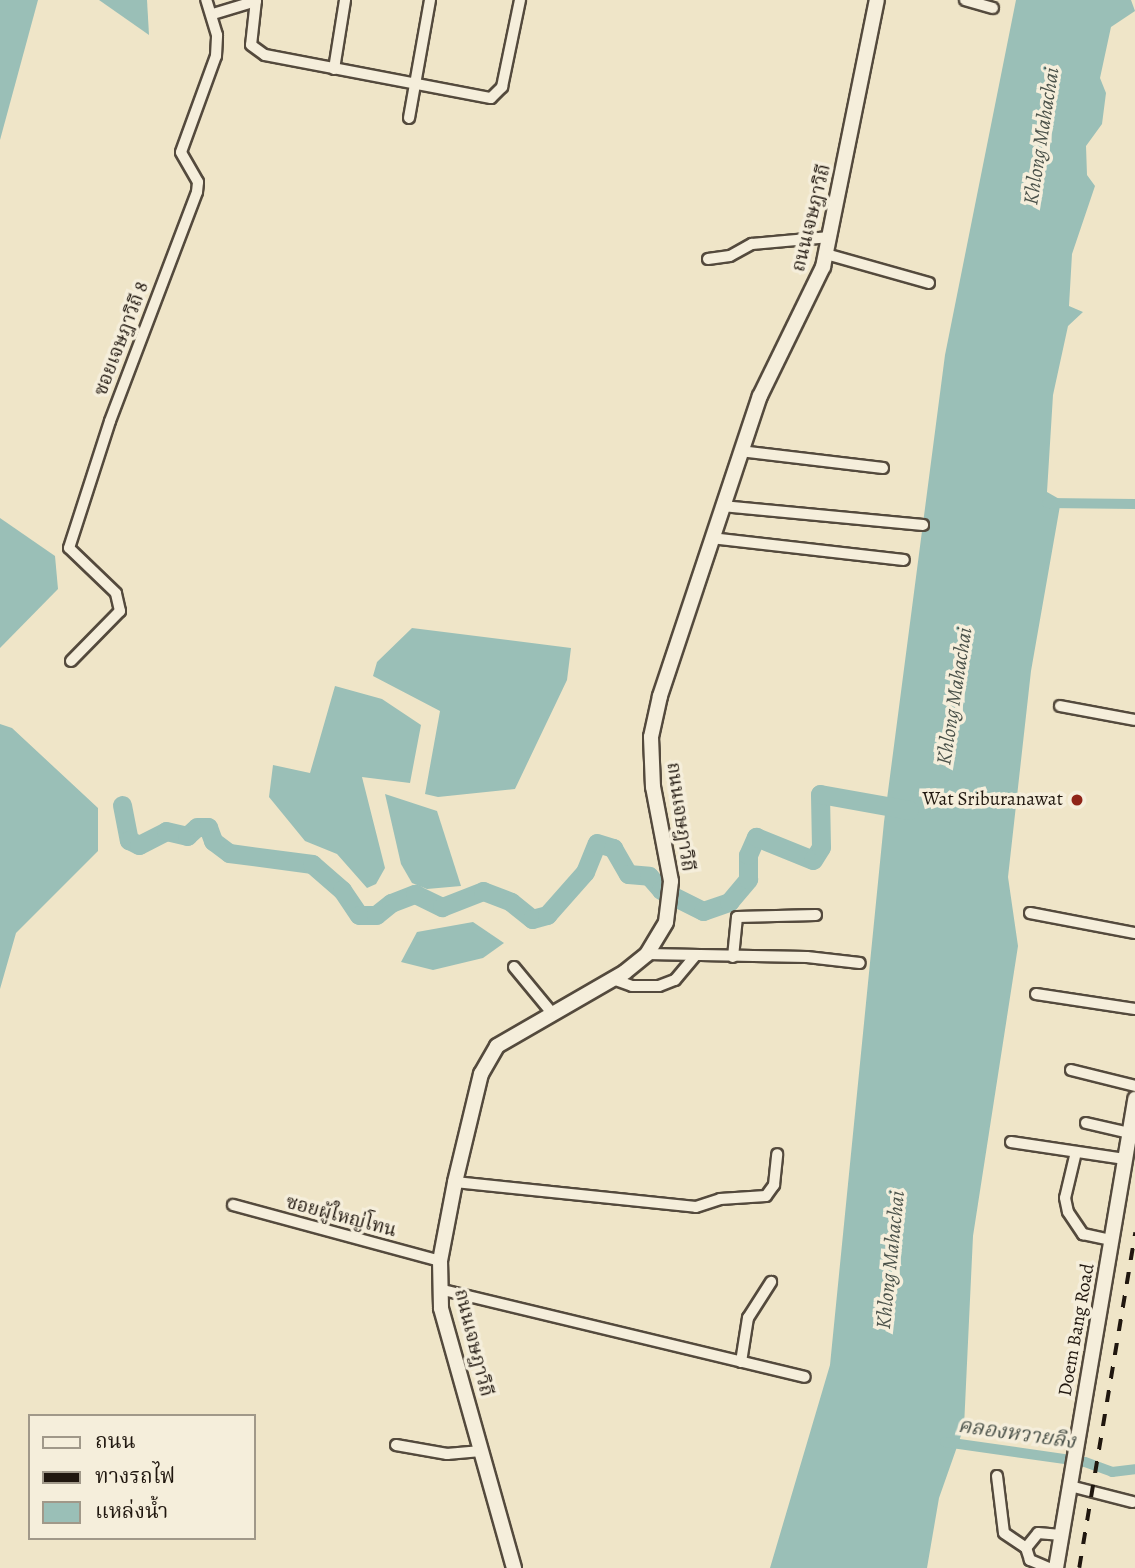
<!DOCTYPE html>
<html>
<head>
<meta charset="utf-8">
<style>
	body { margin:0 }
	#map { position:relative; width:1135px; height:1568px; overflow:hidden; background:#efe5c8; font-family:Alegreya,"Noto Serif Thai",serif }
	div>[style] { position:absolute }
	.water>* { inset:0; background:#9abfb7 }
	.canal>* { height:10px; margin:-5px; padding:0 5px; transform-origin:5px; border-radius:5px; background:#9abfb7 }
	.river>* { height:19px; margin:-9.5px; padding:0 9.5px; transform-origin:9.5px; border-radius:9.5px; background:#9abfb7 }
	.roads { filter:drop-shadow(2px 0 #544a3d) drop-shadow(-2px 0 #544a3d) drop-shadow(0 2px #544a3d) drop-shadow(0 -2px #544a3d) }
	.street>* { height:10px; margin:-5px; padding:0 5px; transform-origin:5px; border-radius:5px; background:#f5eedb }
	.secondary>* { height:14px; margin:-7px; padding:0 7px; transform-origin:7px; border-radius:7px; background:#f5eedb }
	.rail>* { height:3.5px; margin-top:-1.75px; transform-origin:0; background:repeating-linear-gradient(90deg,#20170f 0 12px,transparent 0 24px) }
	.dots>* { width:19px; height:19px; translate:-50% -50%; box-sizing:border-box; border:4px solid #f5eedb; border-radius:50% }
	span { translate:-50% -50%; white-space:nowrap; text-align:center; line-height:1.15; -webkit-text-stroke:7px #f5eedb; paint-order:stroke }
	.street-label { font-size:19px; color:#20170f }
	.poi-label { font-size:19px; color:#20170f }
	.right { translate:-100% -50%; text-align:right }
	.water-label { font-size:21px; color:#4b524a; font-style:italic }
	.legend { position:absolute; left:28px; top:1414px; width:228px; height:126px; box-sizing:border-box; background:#f5eedb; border:2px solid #a09889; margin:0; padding:9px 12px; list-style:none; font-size:21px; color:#20170f }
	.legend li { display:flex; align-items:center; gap:14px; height:35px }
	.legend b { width:35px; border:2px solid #a09889 }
</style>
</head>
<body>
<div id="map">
	<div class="water">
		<div style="clip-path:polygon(0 0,38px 0,0 140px)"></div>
		<div style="clip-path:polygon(99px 0,147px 0,149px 35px)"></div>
		<div style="clip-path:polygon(1016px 0,1131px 0,1135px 11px,1111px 27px,1100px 78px,1106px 93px,1102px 124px,1086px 146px,1087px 175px,1095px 186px,1072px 254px,1069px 306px,1083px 312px,1068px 326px,1053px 395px,1047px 492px,1061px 500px,1031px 671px,1008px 877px,1018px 946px,973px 1236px,964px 1427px,939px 1498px,927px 1568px,770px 1568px,830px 1365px,884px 822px,945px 355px)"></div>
		<div style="clip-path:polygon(0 518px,55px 556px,58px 589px,0 648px)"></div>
		<div style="clip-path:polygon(412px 628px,571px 648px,567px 680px,515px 789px,438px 797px,425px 794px,440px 711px,373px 676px,377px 662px)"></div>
		<div style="clip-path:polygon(335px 686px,382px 699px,421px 725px,410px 783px,362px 777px,385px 868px,376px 884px,367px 888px,337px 854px,305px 841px,269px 797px,273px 765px,310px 773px)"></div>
		<div style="clip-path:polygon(0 724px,12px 728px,98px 808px,98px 851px,16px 933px,0 989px)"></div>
		<div style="clip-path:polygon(385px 794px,437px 811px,461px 886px,427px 889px,412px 883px,401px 864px)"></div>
		<div style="clip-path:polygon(473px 922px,504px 943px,483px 958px,433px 970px,401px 962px,417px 932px)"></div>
	</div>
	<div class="canal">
		<div style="left:1047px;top:503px;width:88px;rotate:0.7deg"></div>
		<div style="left:945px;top:1442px;width:141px;rotate:8.1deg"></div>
		<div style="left:1085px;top:1462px;width:29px;rotate:20deg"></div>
		<div style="left:1112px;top:1472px;width:23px;rotate:-7deg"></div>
	</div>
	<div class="river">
		<div style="left:122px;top:805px;width:36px;rotate:79deg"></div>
		<div style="left:129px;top:840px;width:11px;rotate:27deg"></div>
		<div style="left:139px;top:845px;width:30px;rotate:-27deg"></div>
		<div style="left:166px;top:831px;width:22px;rotate:13deg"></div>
		<div style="left:187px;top:836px;width:13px;rotate:-42deg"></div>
		<div style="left:197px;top:827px;width:11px"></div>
		<div style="left:208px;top:827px;width:15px;rotate:70deg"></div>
		<div style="left:213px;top:841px;width:20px;rotate:37deg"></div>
		<div style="left:229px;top:853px;width:84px;rotate:7.5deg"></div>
		<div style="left:312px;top:864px;width:40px;rotate:41deg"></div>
		<div style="left:342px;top:890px;width:30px;rotate:56deg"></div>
		<div style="left:359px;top:915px;width:17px"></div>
		<div style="left:376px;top:915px;width:19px;rotate:-39deg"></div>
		<div style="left:391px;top:903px;width:26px;rotate:-21deg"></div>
		<div style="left:415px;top:894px;width:30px;rotate:26deg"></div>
		<div style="left:442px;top:907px;width:44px;rotate:-21.3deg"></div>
		<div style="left:483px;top:891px;width:30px;rotate:21deg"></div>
		<div style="left:511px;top:902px;width:27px;rotate:39deg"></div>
		<div style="left:532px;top:919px;width:16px;rotate:-15deg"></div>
		<div style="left:547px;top:915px;width:57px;rotate:-48.5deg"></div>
		<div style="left:585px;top:872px;width:31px;rotate:-68deg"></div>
		<div style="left:597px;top:843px;width:17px;rotate:17deg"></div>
		<div style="left:613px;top:848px;width:30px;rotate:60deg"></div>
		<div style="left:628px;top:874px;width:21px;rotate:5deg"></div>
		<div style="left:649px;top:876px;width:18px;rotate:49deg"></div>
		<div style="left:661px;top:890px;width:47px;rotate:26.6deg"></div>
		<div style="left:703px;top:911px;width:28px;rotate:-19deg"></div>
		<div style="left:729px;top:902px;width:30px;rotate:-50deg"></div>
		<div style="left:748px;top:879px;width:24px;rotate:-90deg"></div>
		<div style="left:748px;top:855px;width:20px;rotate:-66deg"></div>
		<div style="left:756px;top:837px;width:61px;rotate:22deg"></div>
		<div style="left:813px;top:860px;width:15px;rotate:-58deg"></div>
		<div style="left:821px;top:847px;width:53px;rotate:-91.1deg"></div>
		<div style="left:820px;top:794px;width:90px;rotate:10.2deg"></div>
	</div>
	<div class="roads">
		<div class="street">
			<div style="left:256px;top:0;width:45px;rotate:96.3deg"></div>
			<div style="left:251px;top:45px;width:17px;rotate:36deg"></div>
			<div style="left:265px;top:55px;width:230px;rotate:10.8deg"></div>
			<div style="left:491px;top:98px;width:16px;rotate:-45deg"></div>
			<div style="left:502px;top:87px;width:89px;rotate:-78.3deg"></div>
			<div style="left:965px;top:0;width:29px;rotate:16deg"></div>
			<div style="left:213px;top:14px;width:45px;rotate:-16.8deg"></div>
			<div style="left:334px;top:69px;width:70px;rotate:-80.9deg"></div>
			<div style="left:409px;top:118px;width:120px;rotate:-79.9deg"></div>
			<div style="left:826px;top:254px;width:107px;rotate:15.7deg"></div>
			<div style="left:708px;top:259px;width:22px;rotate:-8deg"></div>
			<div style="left:730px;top:256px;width:25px;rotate:-29deg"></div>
			<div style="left:752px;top:244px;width:78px;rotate:-5.1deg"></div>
			<div style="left:740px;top:451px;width:144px;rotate:6.8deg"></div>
			<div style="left:722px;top:506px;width:202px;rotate:5.4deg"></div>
			<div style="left:711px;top:538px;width:194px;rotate:6.5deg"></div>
			<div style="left:71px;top:661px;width:70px;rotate:-45.6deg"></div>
			<div style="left:120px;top:611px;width:18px;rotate:-103deg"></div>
			<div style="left:116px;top:593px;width:65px;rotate:-136.2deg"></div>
			<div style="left:69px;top:548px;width:133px;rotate:-72.1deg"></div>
			<div style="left:110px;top:421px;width:245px;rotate:-69.2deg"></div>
			<div style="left:197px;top:192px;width:10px;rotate:-84deg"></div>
			<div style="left:198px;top:182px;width:34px;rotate:-120deg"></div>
			<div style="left:181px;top:152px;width:102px;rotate:-70deg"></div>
			<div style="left:216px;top:56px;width:21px;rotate:-87deg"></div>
			<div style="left:217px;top:35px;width:37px;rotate:-107deg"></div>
			<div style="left:1060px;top:706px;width:76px;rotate:10.6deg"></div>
			<div style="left:1030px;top:913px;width:107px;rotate:10.8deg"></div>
			<div style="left:647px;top:954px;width:160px;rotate:1.1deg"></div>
			<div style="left:807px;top:957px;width:53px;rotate:6.5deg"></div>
			<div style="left:733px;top:957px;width:40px;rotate:-84.3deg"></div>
			<div style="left:737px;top:917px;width:79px;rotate:-1.5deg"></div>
			<div style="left:514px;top:967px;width:60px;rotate:50.4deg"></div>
			<div style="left:613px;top:979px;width:20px;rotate:20deg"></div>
			<div style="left:632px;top:986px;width:27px"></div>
			<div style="left:659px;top:986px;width:17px;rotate:-21deg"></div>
			<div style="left:675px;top:980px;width:30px;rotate:-50deg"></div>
			<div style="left:1036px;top:994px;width:100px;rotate:8.6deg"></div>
			<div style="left:1071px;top:1070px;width:66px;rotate:14deg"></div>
			<div style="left:1086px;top:1123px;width:44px;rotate:13.1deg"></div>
			<div style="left:1011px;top:1142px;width:115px;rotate:8.5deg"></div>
			<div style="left:1076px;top:1152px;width:47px;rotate:103.4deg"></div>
			<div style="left:1065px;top:1198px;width:14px;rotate:78deg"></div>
			<div style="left:1068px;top:1212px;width:27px;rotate:56deg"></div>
			<div style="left:1083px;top:1234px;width:29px;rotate:12deg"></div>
			<div style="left:455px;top:1182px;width:242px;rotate:5.9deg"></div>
			<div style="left:696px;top:1207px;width:25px;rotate:-18deg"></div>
			<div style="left:720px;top:1199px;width:46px;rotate:-3.7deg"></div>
			<div style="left:766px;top:1196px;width:14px;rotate:-54deg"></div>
			<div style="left:774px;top:1185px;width:31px;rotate:-84deg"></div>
			<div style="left:233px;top:1205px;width:214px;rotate:15.1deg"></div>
			<div style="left:439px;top:1289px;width:376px;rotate:13.5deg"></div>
			<div style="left:741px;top:1362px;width:45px;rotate:-81deg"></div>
			<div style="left:748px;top:1318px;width:43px;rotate:-57.4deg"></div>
			<div style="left:396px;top:1445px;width:52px;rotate:10deg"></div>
			<div style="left:447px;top:1454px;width:34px;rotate:-5deg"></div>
			<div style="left:997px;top:1476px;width:57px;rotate:83deg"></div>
			<div style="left:1004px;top:1533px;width:27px;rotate:34deg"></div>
			<div style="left:1070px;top:1486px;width:65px;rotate:14.3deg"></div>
			<div style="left:1049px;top:1568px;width:21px;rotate:-157deg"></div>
			<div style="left:1030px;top:1560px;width:13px;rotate:-108deg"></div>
			<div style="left:1026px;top:1548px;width:19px;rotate:-51deg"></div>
			<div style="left:1038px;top:1533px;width:23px;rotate:5deg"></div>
		</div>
		<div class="secondary">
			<div style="left:514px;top:1568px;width:270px;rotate:-105.7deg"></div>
			<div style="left:441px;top:1308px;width:47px;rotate:-91.2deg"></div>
			<div style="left:440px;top:1261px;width:80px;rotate:-79.2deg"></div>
			<div style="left:455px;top:1182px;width:111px;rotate:-76.5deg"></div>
			<div style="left:481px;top:1074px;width:32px;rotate:-60deg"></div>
			<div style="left:497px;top:1046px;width:148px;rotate:-30deg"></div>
			<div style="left:625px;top:972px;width:28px;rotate:-39deg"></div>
			<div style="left:647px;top:954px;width:37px;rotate:-59deg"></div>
			<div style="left:666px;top:922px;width:41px;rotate:-83deg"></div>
			<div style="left:671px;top:881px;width:96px;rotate:-100.8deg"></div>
			<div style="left:653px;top:787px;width:50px;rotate:-92.3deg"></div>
			<div style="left:651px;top:737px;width:42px;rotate:-77.6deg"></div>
			<div style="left:660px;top:696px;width:316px;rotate:-71.6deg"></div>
			<div style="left:760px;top:396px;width:144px;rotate:-64deg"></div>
			<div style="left:823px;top:267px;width:272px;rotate:-78.6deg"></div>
			<div style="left:1056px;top:1568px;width:476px;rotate:-80.4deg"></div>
		</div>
	</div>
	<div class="rail">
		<div style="left:1079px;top:1568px;width:340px;rotate:-80.5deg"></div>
	</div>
	<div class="dots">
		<div style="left:1077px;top:800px;background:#8f2418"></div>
	</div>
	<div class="street-label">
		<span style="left:812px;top:218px;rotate:-76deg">ถนนเจษฎาวิถี</span>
		<span style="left:122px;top:339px;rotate:-69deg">ซอยเจษฎาวิถี 8</span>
		<span style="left:680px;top:817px;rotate:82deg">ถนนเจษฎาวิถี</span>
		<span style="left:341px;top:1217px;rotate:15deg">ซอยผู้ใหญ่โทน</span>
		<span style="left:1077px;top:1330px;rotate:-80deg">Doem Bang Road</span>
		<span style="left:473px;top:1343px;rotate:76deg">ถนนเจษฎาวิถี</span>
	</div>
	<div class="poi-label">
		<span class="right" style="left:1063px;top:800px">Wat Sriburanawat</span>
	</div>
	<div class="water-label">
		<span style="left:1041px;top:136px;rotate:-81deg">Khlong Mahachai</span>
		<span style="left:954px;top:696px;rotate:-81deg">Khlong Mahachai</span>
		<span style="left:890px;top:1260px;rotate:-84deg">Khlong Mahachai</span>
		<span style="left:1017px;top:1433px;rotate:8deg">คลองหวายลิง</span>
	</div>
	<ul class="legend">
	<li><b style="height:9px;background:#f5eedb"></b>ถนน</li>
	<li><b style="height:9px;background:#20170f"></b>ทางรถไฟ</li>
	<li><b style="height:19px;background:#9abfb7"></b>แหล่งน้ำ</li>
	</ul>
</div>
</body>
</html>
